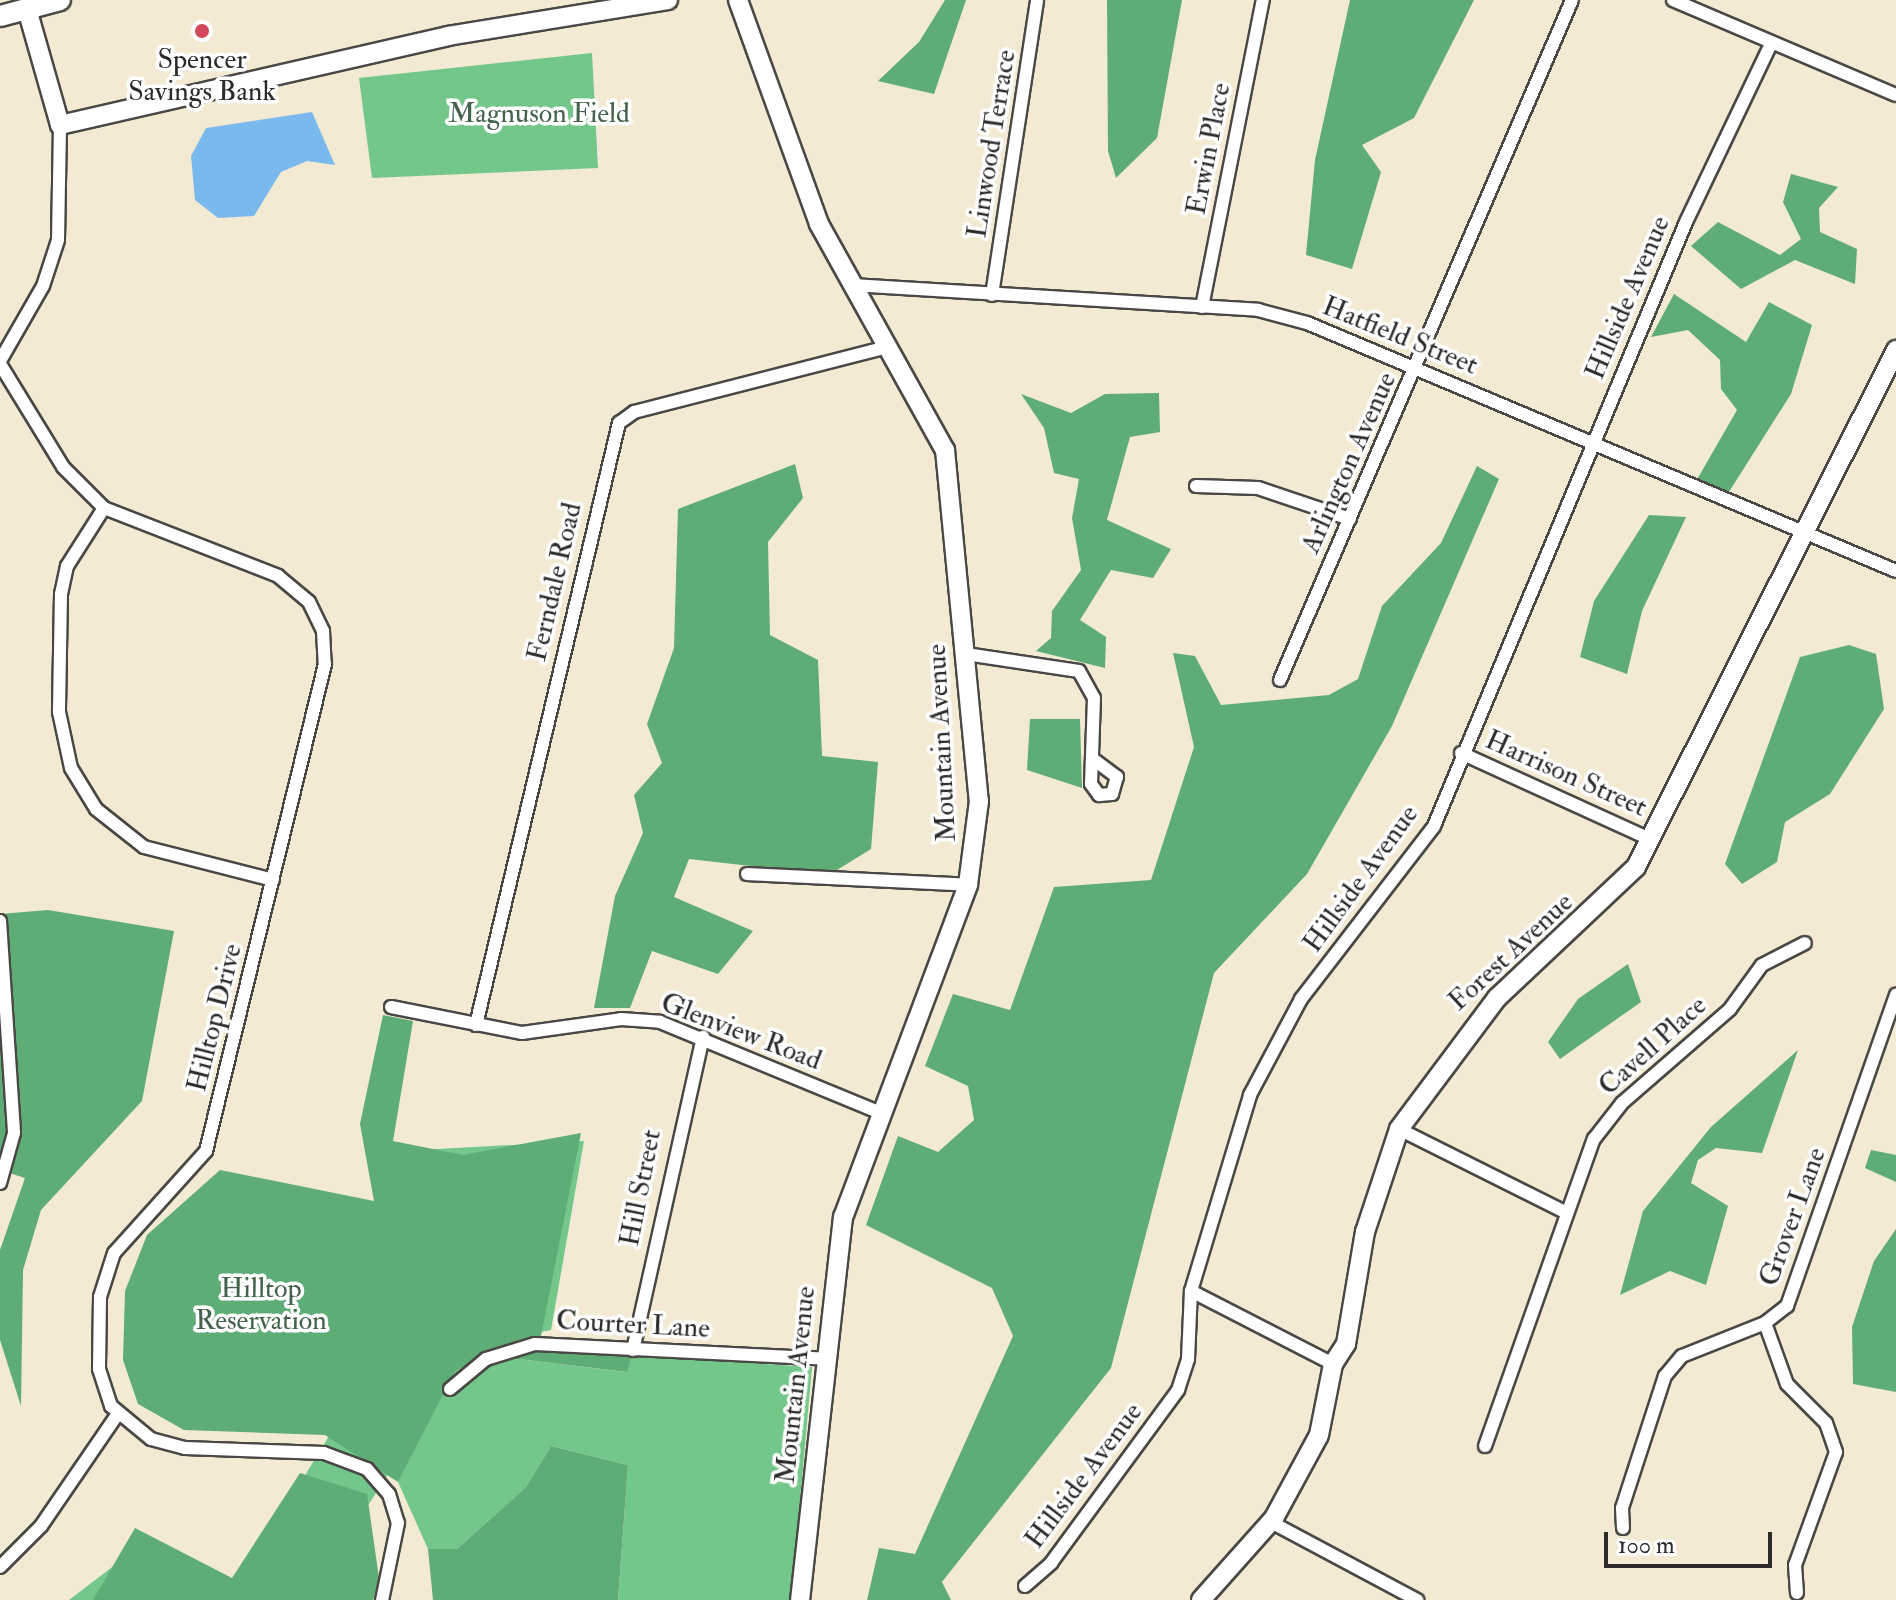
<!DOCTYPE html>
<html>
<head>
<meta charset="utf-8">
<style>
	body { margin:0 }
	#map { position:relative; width:1896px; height:1600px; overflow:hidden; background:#f3ead4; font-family:"IM FELL Double Pica",serif }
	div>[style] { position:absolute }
	.green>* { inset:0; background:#73c78a }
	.forest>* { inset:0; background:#5eac76 }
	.water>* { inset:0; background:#7ab9ee }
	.roads { filter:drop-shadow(2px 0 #494844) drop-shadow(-2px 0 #494844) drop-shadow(0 2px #494844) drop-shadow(0 -2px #494844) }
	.street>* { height:12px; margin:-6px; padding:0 6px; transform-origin:6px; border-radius:6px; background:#fff }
	.secondary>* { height:18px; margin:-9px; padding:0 9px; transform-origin:9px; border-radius:9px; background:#fff }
	.primary>* { height:20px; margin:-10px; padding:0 10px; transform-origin:10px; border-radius:10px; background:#fff }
	.dots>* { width:22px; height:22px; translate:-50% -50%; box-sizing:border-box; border:4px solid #fff; border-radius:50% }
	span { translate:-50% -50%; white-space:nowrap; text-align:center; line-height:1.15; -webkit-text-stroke:7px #fff; paint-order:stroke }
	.poi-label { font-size:28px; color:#2b2b2b }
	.park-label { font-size:28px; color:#44624c }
	.street-label { font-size:28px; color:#2b2b2b }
	.scale { position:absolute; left:1604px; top:1532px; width:168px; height:36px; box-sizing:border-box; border:4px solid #2b2b2b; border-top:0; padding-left:10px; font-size:24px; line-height:28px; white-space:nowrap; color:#2b2b2b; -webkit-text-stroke:6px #fff; paint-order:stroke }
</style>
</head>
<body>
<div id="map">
	<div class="green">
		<div style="clip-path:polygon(592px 53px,598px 168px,372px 178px,359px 78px)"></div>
		<div style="clip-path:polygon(584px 1141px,551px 1330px,469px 1346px,455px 1370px,485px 1355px,626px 1372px,632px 1355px,812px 1367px,791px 1600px,618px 1600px,628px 1465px,551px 1446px,526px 1487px,457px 1549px,428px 1549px,398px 1482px,454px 1370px,308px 1600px,69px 1600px,145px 1542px,230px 1599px,335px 1426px,383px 1152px)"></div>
	</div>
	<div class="forest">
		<div style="clip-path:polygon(945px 0,966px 0,934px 94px,878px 81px,919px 42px)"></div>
		<div style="clip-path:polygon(1107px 0,1182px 0,1157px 138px,1116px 178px,1108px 151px)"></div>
		<div style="clip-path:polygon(1350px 0,1474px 0,1414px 118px,1362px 145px,1381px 172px,1352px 269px,1306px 255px,1315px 160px)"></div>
		<div style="clip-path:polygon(1791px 174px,1838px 187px,1819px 208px,1820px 232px,1857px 249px,1855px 284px,1795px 260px,1741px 289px,1691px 246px,1718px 222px,1780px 255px,1801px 239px,1783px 202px)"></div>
		<div style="clip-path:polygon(1674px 294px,1746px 342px,1769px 302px,1812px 325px,1791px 394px,1727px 495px,1695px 483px,1737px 410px,1721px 389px,1720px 360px,1688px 330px,1651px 337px)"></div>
		<div style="clip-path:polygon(1159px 393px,1160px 432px,1130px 437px,1107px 520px,1171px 549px,1153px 578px,1111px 570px,1080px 620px,1106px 637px,1105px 668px,1036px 651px,1051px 638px,1052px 611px,1081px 570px,1072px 518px,1079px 479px,1054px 473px,1044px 428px,1021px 394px,1071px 413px,1105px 394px)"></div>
		<div style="clip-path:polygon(795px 464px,803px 498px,768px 542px,770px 635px,818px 660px,822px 756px,878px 762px,871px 849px,829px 875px,689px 859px,674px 897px,753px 931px,718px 974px,652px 951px,630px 1008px,594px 1008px,615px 896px,643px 833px,634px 795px,662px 763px,647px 724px,674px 648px,678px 509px)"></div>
		<div style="clip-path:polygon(1477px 466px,1499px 479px,1392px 726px,1307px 874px,1214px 973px,1111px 1368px,942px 1582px,951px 1600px,867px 1600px,879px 1548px,915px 1554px,1013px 1336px,992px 1288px,866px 1225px,898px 1136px,938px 1152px,974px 1120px,968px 1086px,925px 1066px,953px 994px,1010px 1010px,1054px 887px,1151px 880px,1194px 747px,1173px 653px,1195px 656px,1221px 705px,1329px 695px,1358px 679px,1382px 606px,1441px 543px)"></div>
		<div style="clip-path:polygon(1649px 515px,1686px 517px,1642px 611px,1627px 674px,1580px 657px,1594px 601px)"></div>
		<div style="clip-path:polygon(1849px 645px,1876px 654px,1884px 709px,1830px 794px,1785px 822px,1777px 862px,1742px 884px,1725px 864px,1800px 657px)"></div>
		<div style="clip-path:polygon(1030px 719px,1080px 719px,1082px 788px,1027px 770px)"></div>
		<div style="clip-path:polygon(48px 910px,174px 931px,142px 1101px,41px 1210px,23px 1270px,21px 1406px,0 1340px,0 1250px,25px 1178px,0 1170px,0 914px)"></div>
		<div style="clip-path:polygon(1628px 964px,1641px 1002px,1560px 1059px,1548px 1042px,1578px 999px)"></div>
		<div style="clip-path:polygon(383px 1015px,413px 1021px,393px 1141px,463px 1155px,581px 1133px,539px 1346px,632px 1355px,627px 1372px,485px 1355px,455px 1371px,398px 1482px,325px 1435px,184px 1430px,138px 1404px,123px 1360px,125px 1291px,147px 1235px,220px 1170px,374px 1201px,360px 1124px)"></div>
		<div style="clip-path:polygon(1798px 1050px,1762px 1153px,1716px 1148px,1698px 1160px,1691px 1183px,1728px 1206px,1706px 1285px,1670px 1271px,1620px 1295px,1643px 1211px,1711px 1127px)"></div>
		<div style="clip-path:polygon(1871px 1150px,1896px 1155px,1896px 1182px,1865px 1168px)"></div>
		<div style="clip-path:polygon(1896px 1229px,1896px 1392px,1853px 1384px,1852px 1327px,1874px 1261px)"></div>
		<div style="clip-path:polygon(551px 1446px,628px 1465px,618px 1600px,433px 1600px,428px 1549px,457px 1549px,526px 1487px)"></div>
		<div style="clip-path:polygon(300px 1473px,367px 1494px,379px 1578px,373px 1600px,93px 1600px,135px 1528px,232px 1578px)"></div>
	</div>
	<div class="water">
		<div style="clip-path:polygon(312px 112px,335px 165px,307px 161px,281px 172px,254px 216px,218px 218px,195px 200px,191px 156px,206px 128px)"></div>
	</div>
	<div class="roads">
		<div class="street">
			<div style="left:1673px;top:0;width:242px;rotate:23.1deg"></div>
			<div style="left:852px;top:285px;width:407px;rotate:3.5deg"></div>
			<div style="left:1258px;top:310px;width:51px;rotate:14.9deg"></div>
			<div style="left:1307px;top:323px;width:639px;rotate:22.83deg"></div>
			<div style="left:992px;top:295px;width:298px;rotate:-81.3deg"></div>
			<div style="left:1202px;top:307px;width:313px;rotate:-78.8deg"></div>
			<div style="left:0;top:361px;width:86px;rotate:-60.2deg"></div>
			<div style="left:43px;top:286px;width:48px;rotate:-71.9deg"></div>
			<div style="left:58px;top:240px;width:115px;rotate:-89deg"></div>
			<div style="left:0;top:364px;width:121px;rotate:58.5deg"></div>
			<div style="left:63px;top:467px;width:58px;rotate:45deg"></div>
			<div style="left:104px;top:508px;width:187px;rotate:21.3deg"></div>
			<div style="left:278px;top:576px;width:40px;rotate:40deg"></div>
			<div style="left:309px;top:602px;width:32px;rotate:64deg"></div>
			<div style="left:323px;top:631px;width:33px;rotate:87deg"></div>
			<div style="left:325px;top:664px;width:501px;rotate:103.73deg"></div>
			<div style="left:206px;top:1151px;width:137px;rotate:132deg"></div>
			<div style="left:114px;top:1253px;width:46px;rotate:107.7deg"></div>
			<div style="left:100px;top:1297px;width:72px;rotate:90.8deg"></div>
			<div style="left:99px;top:1369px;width:39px;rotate:72deg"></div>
			<div style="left:111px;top:1406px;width:52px;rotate:39.5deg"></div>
			<div style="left:151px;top:1439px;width:35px;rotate:15deg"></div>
			<div style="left:185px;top:1448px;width:139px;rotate:2.1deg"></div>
			<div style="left:324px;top:1453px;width:46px;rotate:20.4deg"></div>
			<div style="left:367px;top:1469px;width:33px;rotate:49deg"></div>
			<div style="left:389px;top:1494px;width:30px;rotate:73deg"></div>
			<div style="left:398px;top:1523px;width:79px;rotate:101.7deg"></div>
			<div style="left:1196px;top:486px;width:62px;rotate:1.8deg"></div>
			<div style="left:1258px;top:488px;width:97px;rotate:18.6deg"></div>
			<div style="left:104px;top:508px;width:69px;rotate:122.5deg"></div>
			<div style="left:67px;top:566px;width:29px;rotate:102deg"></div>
			<div style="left:61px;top:594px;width:118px;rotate:91deg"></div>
			<div style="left:59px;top:712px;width:57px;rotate:77.9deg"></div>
			<div style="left:71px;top:768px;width:48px;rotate:58.6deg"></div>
			<div style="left:96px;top:809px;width:61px;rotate:38.4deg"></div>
			<div style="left:144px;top:847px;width:133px;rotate:14.3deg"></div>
			<div style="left:966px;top:654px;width:114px;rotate:8.6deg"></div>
			<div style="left:1079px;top:671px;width:31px;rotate:61deg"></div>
			<div style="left:1094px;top:698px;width:86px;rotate:92deg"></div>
			<div style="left:1091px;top:784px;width:14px;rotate:54deg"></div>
			<div style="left:1099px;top:795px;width:13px;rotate:-4deg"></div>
			<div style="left:1112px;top:794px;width:18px;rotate:-74deg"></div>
			<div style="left:1117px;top:777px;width:30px;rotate:-143deg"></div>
			<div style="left:1280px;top:680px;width:740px;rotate:-66.76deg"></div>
			<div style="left:1461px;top:753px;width:208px;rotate:24.5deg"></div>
			<div style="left:747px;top:874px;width:221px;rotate:2.8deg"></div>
			<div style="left:0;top:921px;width:212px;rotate:86.2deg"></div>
			<div style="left:14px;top:1133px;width:52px;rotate:105.6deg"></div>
			<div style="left:391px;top:1007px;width:134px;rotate:11.2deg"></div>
			<div style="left:522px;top:1033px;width:100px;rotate:-8deg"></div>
			<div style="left:621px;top:1019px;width:39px;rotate:4deg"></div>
			<div style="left:660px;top:1022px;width:239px;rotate:22.4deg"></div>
			<div style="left:476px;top:1025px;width:619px;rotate:-76.64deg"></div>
			<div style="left:619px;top:423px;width:19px;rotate:-36deg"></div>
			<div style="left:634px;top:412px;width:261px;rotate:-14.4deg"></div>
			<div style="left:1399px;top:1129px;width:186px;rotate:26.6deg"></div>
			<div style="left:1191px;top:1291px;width:160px;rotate:27.2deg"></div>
			<div style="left:1765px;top:1323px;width:65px;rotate:70.2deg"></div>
			<div style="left:1787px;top:1384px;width:55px;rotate:45deg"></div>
			<div style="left:1826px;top:1423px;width:31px;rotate:71deg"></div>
			<div style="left:1836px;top:1452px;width:120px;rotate:109.9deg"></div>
			<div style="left:1795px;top:1565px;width:28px;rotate:86deg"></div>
			<div style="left:633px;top:1350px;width:321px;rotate:-77.4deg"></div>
			<div style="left:450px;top:1389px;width:47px;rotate:-39.8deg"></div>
			<div style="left:486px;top:1359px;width:51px;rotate:-17deg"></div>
			<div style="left:535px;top:1344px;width:292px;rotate:2.9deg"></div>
			<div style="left:1485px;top:1446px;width:326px;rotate:-70.5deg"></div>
			<div style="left:1594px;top:1139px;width:46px;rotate:-52.1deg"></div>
			<div style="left:1622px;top:1103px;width:143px;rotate:-41deg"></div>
			<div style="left:1730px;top:1009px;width:54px;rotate:-54deg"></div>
			<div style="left:1762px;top:965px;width:48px;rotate:-27.1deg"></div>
			<div style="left:1271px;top:1522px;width:166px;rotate:28.1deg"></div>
			<div style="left:1623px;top:1528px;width:20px;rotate:-93deg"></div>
			<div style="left:1622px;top:1508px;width:139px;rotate:-72deg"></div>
			<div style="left:1665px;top:1376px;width:26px;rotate:-50deg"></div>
			<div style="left:1682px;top:1356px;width:89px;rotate:-21.7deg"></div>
			<div style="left:1765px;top:1323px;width:28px;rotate:-38deg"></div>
			<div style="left:1787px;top:1306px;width:330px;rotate:-70.7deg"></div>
			<div style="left:0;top:1567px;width:58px;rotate:-45deg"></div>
			<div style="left:41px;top:1526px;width:135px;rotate:-55.6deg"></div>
			<div style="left:1025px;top:1586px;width:35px;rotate:-41deg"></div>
			<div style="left:1051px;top:1563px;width:215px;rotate:-53.7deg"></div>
			<div style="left:1178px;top:1390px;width:33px;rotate:-72deg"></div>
			<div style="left:1188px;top:1359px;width:68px;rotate:-87.5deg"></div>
			<div style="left:1191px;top:1291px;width:205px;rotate:-73.2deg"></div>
			<div style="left:1250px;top:1095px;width:109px;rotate:-62deg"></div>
			<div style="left:1301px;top:999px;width:218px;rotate:-52.4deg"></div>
			<div style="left:1434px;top:826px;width:654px;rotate:-67.35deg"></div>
			<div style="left:1686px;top:222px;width:199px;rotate:-64.5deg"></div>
		</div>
		<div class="secondary">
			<div style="left:738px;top:0;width:238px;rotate:70.1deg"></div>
			<div style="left:819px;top:224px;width:259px;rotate:60.9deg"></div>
			<div style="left:945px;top:450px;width:353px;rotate:84.5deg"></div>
			<div style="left:979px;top:801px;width:85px;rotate:97.5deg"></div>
			<div style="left:968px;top:885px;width:355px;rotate:110.6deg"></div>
			<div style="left:843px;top:1217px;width:385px;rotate:96.4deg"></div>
			<div style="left:27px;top:9px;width:121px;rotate:74.1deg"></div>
			<div style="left:60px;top:125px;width:398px;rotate:-12.9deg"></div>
			<div style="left:448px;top:36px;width:223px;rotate:-9.3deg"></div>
			<div style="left:1201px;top:1600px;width:110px;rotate:-48.3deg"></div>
			<div style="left:1274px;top:1518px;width:94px;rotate:-61.5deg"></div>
			<div style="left:1319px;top:1435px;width:72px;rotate:-78.8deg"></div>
			<div style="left:1333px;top:1364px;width:24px;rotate:-57deg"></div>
			<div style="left:1346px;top:1344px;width:114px;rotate:-80.4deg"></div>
			<div style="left:1365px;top:1232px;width:108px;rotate:-71.7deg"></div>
			<div style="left:1399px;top:1129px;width:164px;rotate:-53.2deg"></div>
			<div style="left:1497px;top:998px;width:191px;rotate:-43.3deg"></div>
			<div style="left:1636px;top:867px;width:579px;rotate:-63.3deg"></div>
		</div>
		<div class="primary">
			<div style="left:0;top:16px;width:62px;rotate:-14.9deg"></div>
		</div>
	</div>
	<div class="dots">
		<div style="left:202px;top:31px;background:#d1495b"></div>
	</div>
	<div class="poi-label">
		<span style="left:202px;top:76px">Spencer<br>Savings Bank</span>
	</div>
	<div class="park-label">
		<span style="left:539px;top:114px">Magnuson Field</span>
		<span style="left:261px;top:1305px">Hilltop<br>Reservation</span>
	</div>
	<div class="street-label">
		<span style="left:992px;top:144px;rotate:-81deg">Linwood Terrace</span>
		<span style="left:1209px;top:149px;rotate:-79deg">Erwin Place</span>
		<span style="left:1628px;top:298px;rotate:-67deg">Hillside Avenue</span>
		<span style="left:1400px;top:336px;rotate:22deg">Hatfield Street</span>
		<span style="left:1349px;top:463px;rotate:-66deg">Arlington Avenue</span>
		<span style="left:555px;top:582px;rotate:-77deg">Ferndale Road</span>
		<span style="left:942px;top:743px;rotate:-93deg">Mountain Avenue</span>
		<span style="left:1566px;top:774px;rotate:24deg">Harrison Street</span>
		<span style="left:1361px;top:879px;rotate:-54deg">Hillside Avenue</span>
		<span style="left:1511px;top:952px;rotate:-43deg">Forest Avenue</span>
		<span style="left:215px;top:1018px;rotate:-76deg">Hilltop Drive</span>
		<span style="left:741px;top:1032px;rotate:21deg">Glenview Road</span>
		<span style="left:1653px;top:1046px;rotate:-42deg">Cavell Place</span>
		<span style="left:641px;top:1188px;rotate:-79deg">Hill Street</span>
		<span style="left:1793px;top:1217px;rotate:-70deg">Grover Lane</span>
		<span style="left:633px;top:1325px;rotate:3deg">Courter Lane</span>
		<span style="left:796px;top:1385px;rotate:-84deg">Mountain Avenue</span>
		<span style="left:1084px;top:1476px;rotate:-53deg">Hillside Avenue</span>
	</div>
	<div class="scale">100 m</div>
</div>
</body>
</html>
